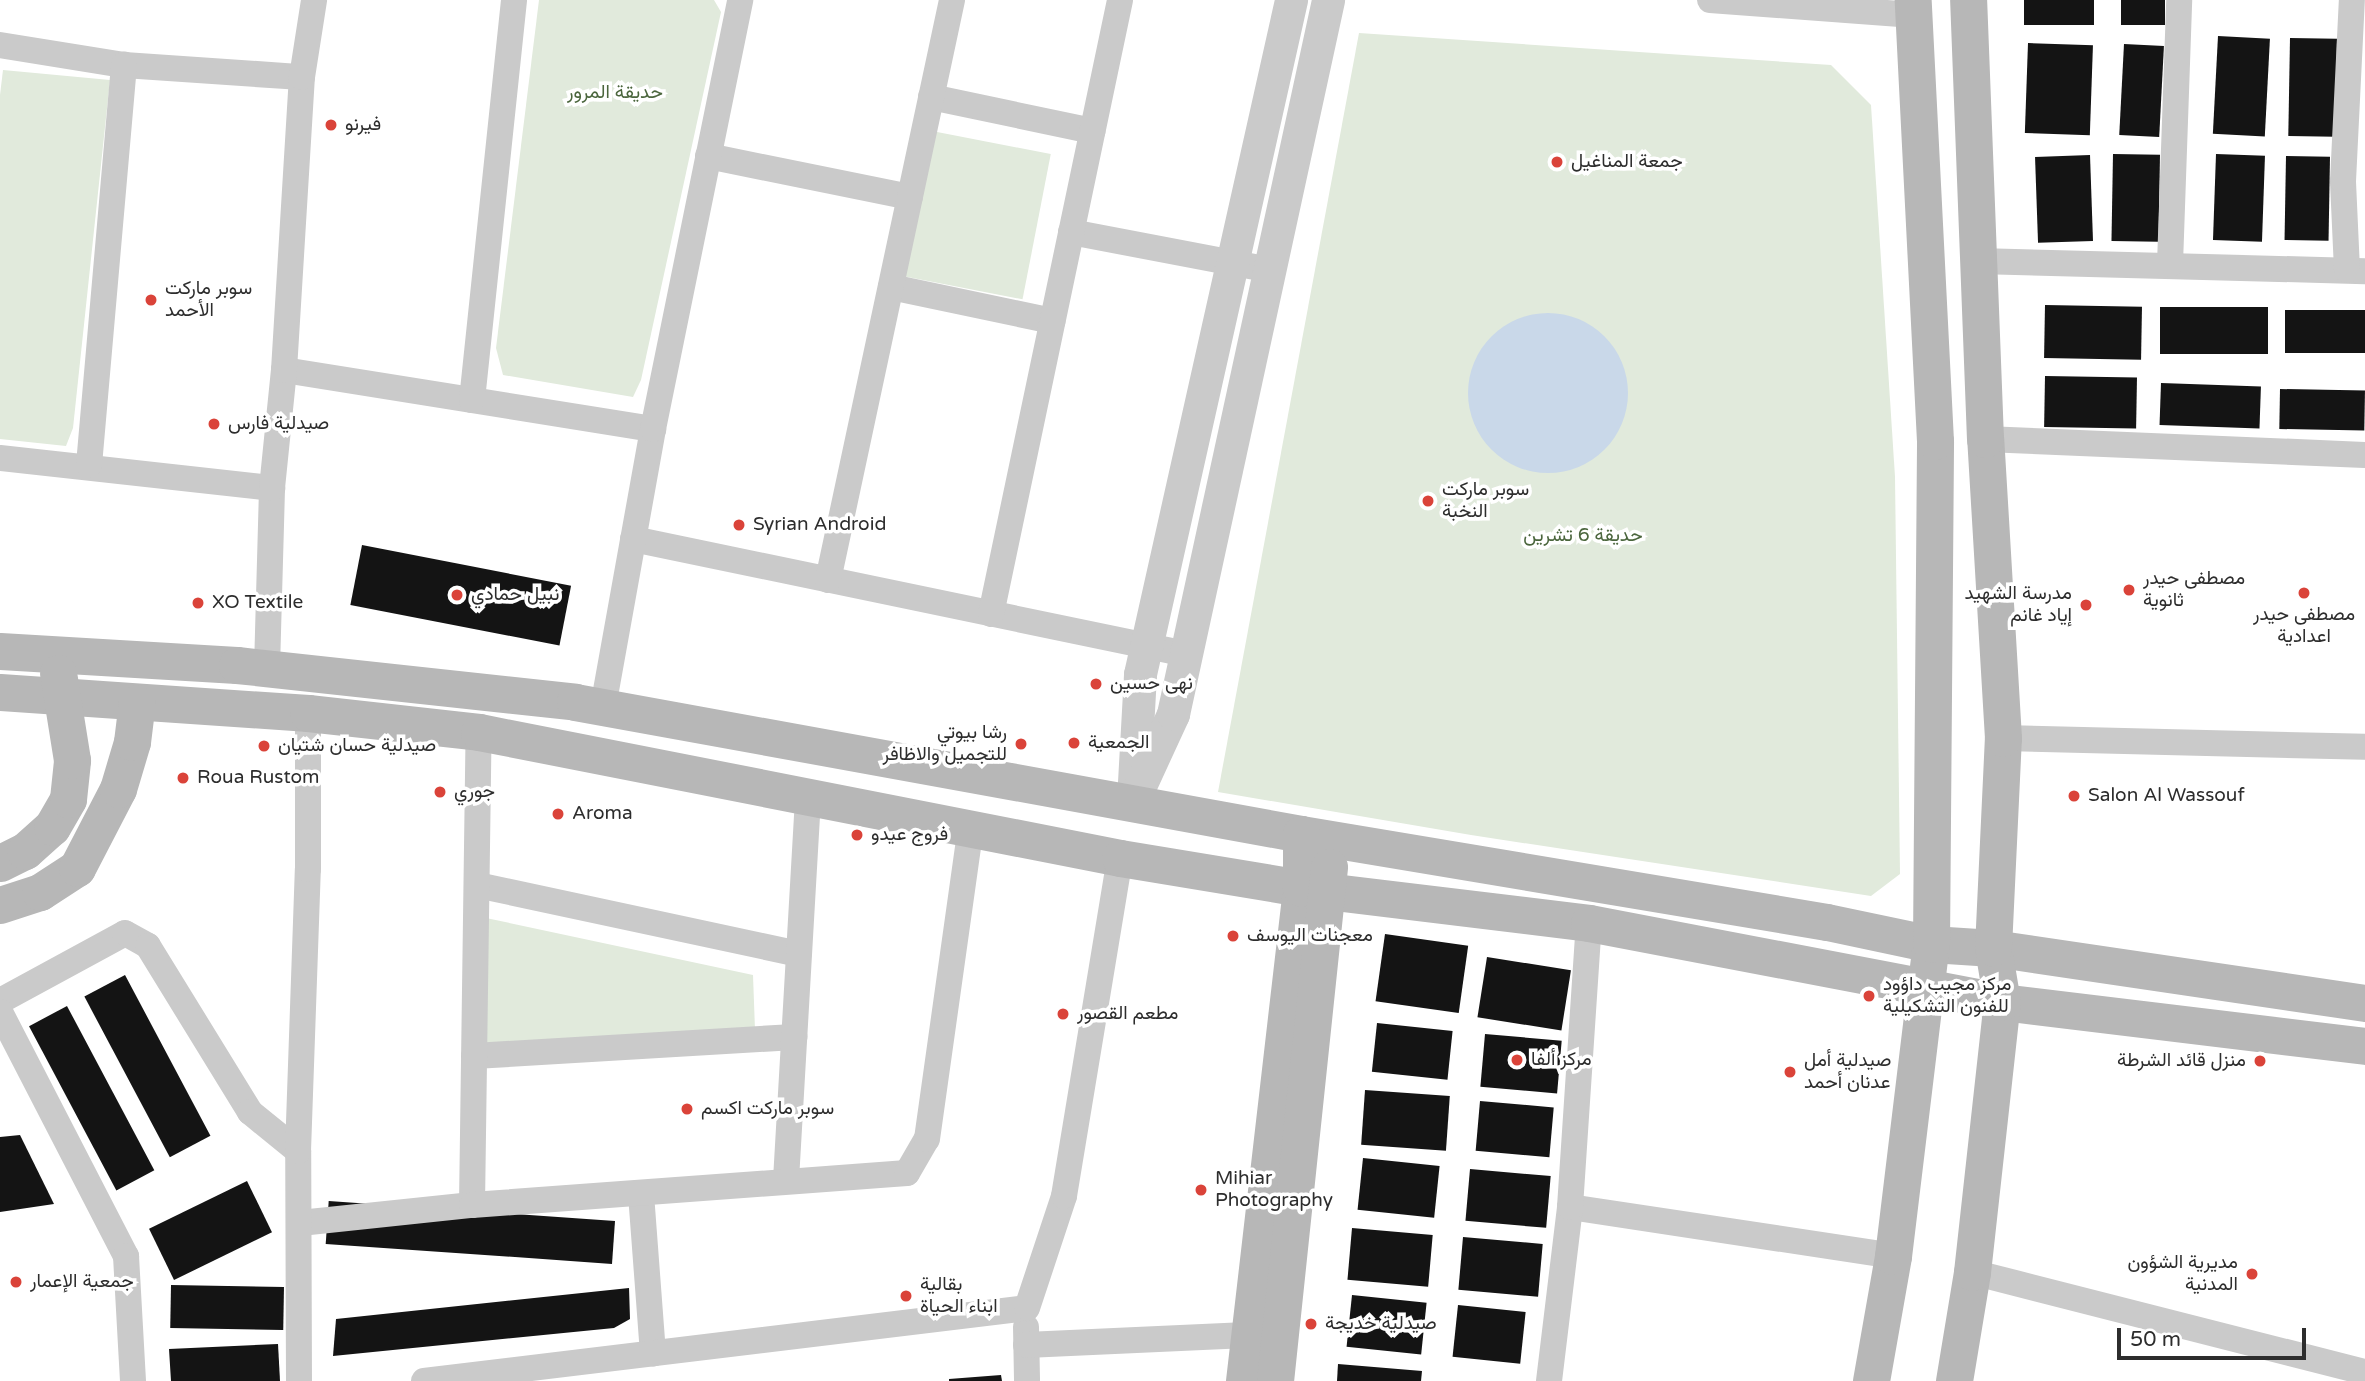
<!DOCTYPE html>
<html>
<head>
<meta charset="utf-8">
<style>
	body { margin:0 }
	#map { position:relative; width:2365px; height:1381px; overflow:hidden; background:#fff; font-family:"Varela Round",Vazirmatn,sans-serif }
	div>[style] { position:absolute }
	.green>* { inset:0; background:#e1eadc; transform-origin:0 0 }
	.water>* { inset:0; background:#c9d8e9 }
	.round { border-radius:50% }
	.building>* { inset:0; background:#141414; transform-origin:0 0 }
	.minor>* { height:26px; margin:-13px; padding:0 13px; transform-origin:13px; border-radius:13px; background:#cacaca }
	.tertiary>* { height:33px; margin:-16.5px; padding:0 16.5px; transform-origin:16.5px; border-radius:16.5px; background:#cacaca }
	.secondary>* { height:37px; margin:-18.5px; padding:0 18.5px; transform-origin:18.5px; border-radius:18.5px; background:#b7b7b7 }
	.dots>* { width:19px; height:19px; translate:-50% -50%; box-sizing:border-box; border:4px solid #fff; border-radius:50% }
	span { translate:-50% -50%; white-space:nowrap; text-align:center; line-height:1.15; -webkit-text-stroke:7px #fff; paint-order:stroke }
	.park-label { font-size:19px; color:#4b663d }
	.poi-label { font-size:19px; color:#2d2d2d }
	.left { translate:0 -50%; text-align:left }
	.right { translate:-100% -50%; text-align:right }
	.scale { position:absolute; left:2117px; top:1328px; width:189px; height:32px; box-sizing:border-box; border:4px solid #2d2d2d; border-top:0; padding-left:9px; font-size:21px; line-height:24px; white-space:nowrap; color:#2d2d2d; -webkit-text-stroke:5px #fff; paint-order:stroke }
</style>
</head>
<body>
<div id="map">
	<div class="green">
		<div style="clip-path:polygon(539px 0,714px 0,721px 12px,641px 380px,633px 397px,503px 375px,496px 348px)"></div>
		<div style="clip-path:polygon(1359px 33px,1831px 65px,1871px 105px,1895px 477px,1900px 874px,1871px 896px,1471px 835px,1218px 792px)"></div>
		<div style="clip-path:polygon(3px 70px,110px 80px,73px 428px,66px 446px,0 439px,0 95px)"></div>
		<div style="left:932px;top:131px;width:121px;height:148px;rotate:11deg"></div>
		<div style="clip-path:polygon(486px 918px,753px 975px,755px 1030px,483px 1046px)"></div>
	</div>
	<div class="water">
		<div class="round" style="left:1468px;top:313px;width:160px;height:160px"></div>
	</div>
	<div class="building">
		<div style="left:2024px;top:0;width:70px;height:25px"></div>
		<div style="left:2121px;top:0;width:44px;height:25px"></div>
		<div style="left:2218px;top:36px;width:52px;height:98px;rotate:3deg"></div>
		<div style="left:2290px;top:38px;width:47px;height:98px;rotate:1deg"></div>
		<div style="left:2028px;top:43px;width:65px;height:90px;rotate:2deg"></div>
		<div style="left:2124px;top:44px;width:40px;height:91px;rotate:3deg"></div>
		<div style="left:2113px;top:154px;width:47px;height:87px;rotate:1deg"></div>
		<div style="left:2216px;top:154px;width:49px;height:86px;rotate:2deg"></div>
		<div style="left:2090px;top:155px;width:86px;height:55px;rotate:88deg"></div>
		<div style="left:2286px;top:156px;width:44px;height:84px;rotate:1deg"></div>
		<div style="left:2045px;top:305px;width:97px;height:53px;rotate:1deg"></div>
		<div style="left:2160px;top:307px;width:108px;height:47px"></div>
		<div style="left:2285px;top:310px;width:80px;height:43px"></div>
		<div style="left:2045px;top:376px;width:92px;height:51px;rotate:1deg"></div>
		<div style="left:2161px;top:383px;width:100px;height:42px;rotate:2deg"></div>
		<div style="left:2280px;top:389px;width:85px;height:40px;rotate:1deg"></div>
		<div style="left:362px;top:545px;width:213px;height:61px;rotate:11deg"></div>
		<div style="left:1385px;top:934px;width:84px;height:68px;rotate:8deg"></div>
		<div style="left:1487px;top:957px;width:85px;height:61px;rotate:9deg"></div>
		<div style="left:125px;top:975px;width:182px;height:46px;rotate:62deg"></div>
		<div style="left:67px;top:1006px;width:186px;height:43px;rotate:62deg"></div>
		<div style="left:1377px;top:1023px;width:76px;height:49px;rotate:6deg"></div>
		<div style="left:1485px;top:1034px;width:77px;height:53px;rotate:5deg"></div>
		<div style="left:1365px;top:1090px;width:85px;height:55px;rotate:4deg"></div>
		<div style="left:1480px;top:1101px;width:74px;height:50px;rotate:5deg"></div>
		<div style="clip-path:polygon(20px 1135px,54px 1204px,0 1212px,0 1137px)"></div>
		<div style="left:1363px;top:1158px;width:77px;height:52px;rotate:6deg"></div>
		<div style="left:1470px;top:1169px;width:81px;height:52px;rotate:5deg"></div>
		<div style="left:247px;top:1181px;width:57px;height:109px;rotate:64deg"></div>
		<div style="left:615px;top:1221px;width:43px;height:287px;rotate:94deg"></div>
		<div style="left:1352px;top:1228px;width:81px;height:52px;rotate:5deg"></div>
		<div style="left:1463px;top:1237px;width:80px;height:53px;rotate:5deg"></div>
		<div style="left:171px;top:1285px;width:113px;height:43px;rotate:1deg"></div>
		<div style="clip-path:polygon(629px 1288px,630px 1319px,614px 1328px,333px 1356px,336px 1319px)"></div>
		<div style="left:1352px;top:1295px;width:75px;height:52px;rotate:6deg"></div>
		<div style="left:1458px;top:1305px;width:68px;height:52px;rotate:6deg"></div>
		<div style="clip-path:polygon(278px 1344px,280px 1381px,171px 1381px,169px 1349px)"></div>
		<div style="clip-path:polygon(1338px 1364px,1422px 1371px,1421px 1381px,1337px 1381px)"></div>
		<div style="clip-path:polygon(1001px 1375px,1002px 1381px,949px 1381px,949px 1379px)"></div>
	</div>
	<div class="minor">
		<div style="left:1710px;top:0;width:204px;rotate:4.2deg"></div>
		<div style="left:0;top:45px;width:126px;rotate:9.2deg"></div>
		<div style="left:124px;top:65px;width:178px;rotate:3.9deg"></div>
		<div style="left:931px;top:97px;width:165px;rotate:11.9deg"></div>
		<div style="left:708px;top:156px;width:206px;rotate:11.5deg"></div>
		<div style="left:1071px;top:232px;width:203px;rotate:10.8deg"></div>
		<div style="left:1977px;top:261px;width:388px;rotate:1.5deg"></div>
		<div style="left:2170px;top:264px;width:264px;rotate:-88deg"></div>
		<div style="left:2347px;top:270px;width:89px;rotate:-92.6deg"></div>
		<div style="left:2343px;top:181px;width:181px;rotate:-87.2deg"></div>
		<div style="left:891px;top:287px;width:165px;rotate:11.9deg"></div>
		<div style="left:284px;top:370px;width:374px;rotate:9.1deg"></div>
		<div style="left:472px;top:400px;width:402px;rotate:-84deg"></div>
		<div style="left:1985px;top:439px;width:380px;rotate:2.4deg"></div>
		<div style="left:0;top:458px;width:274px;rotate:6.3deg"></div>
		<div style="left:89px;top:465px;width:402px;rotate:-85deg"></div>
		<div style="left:633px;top:539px;width:565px;rotate:11.75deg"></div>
		<div style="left:828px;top:580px;width:593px;rotate:-77.93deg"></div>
		<div style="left:991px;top:614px;width:627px;rotate:-78.13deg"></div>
		<div style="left:267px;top:668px;width:180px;rotate:-88.4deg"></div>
		<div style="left:272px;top:488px;width:119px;rotate:-84.2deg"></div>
		<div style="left:284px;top:370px;width:294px;rotate:-86.5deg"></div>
		<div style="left:302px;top:77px;width:78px;rotate:-81.1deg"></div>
		<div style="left:603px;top:707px;width:282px;rotate:-79.8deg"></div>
		<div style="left:653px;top:429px;width:438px;rotate:-78.5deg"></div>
		<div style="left:2003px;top:738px;width:362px;rotate:1.4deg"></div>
		<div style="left:477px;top:885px;width:329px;rotate:12.1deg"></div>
		<div style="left:0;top:1001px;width:142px;rotate:-28.5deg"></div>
		<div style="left:125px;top:933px;width:26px;rotate:29deg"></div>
		<div style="left:148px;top:946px;width:195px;rotate:58.4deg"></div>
		<div style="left:250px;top:1112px;width:62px;rotate:39.1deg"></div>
		<div style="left:0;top:1012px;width:275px;rotate:62.7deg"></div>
		<div style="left:126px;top:1256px;width:125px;rotate:86.8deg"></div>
		<div style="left:474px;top:1056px;width:321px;rotate:-3.4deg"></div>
		<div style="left:786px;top:1180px;width:386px;rotate:-86.7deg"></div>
		<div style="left:641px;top:1194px;width:160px;rotate:85.7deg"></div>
		<div style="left:472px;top:1205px;width:473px;rotate:-89.2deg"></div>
		<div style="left:1570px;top:1207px;width:327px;rotate:8.6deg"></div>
		<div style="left:300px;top:1223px;width:173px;rotate:-6deg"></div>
		<div style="left:472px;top:1205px;width:436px;rotate:-4.2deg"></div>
		<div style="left:907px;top:1173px;width:39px;rotate:-60deg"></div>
		<div style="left:927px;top:1139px;width:315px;rotate:-82deg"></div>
		<div style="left:1972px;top:1272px;width:406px;rotate:14.3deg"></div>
		<div style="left:1026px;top:1327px;width:54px;rotate:88.9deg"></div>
		<div style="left:1026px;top:1345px;width:221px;rotate:-2.6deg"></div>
		<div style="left:299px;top:1381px;width:230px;rotate:-90.2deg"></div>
		<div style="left:298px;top:1151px;width:282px;rotate:-88deg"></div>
		<div style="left:308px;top:869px;width:156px;rotate:-90deg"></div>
		<div style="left:424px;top:1381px;width:607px;rotate:-6.9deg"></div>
		<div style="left:1027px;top:1308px;width:118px;rotate:-71.7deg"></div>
		<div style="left:1064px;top:1196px;width:343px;rotate:-80.6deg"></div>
		<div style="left:1549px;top:1381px;width:175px;rotate:-83.1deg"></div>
		<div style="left:1570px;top:1207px;width:285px;rotate:-86.2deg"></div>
	</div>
	<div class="tertiary">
		<div style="left:1134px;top:782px;width:108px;rotate:-86.8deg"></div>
		<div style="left:1140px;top:674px;width:691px;rotate:-77.37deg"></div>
		<div style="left:1133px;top:801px;width:96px;rotate:-65.3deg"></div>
		<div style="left:1173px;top:714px;width:731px;rotate:-77.75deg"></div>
	</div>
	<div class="secondary">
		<div style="left:0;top:651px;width:237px;rotate:3.4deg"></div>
		<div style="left:237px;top:665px;width:340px;rotate:6.2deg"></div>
		<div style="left:575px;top:702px;width:738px;rotate:10.3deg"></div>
		<div style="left:1301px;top:834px;width:533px;rotate:9.5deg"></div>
		<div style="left:1827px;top:922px;width:106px;rotate:11.9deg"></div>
		<div style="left:1931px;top:944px;width:62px;rotate:3.7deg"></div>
		<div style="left:1993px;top:948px;width:376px;rotate:8.4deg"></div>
		<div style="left:0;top:692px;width:309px;rotate:3.9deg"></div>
		<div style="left:308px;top:713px;width:172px;rotate:6.3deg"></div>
		<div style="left:479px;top:732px;width:653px;rotate:11.12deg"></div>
		<div style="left:1120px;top:858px;width:183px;rotate:9.4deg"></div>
		<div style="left:1301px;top:888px;width:290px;rotate:6.9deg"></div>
		<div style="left:1589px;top:923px;width:420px;rotate:10.8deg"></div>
		<div style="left:2002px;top:1002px;width:366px;rotate:6.9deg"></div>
		<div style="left:0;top:863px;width:28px;rotate:-26deg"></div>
		<div style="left:25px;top:851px;width:36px;rotate:-42deg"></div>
		<div style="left:52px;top:827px;width:32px;rotate:-60deg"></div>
		<div style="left:68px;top:799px;width:39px;rotate:-84deg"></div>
		<div style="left:72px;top:760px;width:88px;rotate:-99.1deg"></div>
		<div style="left:0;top:905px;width:42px;rotate:-18deg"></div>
		<div style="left:40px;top:892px;width:44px;rotate:-33deg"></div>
		<div style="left:77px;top:868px;width:89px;rotate:-62.6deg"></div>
		<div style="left:118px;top:789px;width:49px;rotate:-73.4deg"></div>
		<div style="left:132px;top:742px;width:39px;rotate:-83deg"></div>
		<div style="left:1244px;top:1381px;width:496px;rotate:-83.4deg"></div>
		<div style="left:1301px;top:888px;width:54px;rotate:-90deg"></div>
		<div style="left:1275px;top:1381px;width:517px;rotate:-84deg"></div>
		<div style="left:1871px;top:1381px;width:127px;rotate:-80deg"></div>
		<div style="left:1893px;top:1256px;width:314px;rotate:-83.1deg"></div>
		<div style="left:1931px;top:944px;width:503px;rotate:-89.54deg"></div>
		<div style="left:1935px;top:441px;width:442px;rotate:-92.9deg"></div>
		<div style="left:1954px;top:1381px;width:110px;rotate:-80.6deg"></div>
		<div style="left:1972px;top:1272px;width:272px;rotate:-83.7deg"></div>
		<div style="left:2002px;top:1002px;width:55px;rotate:-99.5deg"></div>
		<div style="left:1993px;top:948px;width:210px;rotate:-87.3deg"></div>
		<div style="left:2003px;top:738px;width:300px;rotate:-93.4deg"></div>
		<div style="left:1985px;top:439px;width:439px;rotate:-92.2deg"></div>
	</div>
	<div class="dots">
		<div style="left:331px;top:125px;background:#da4339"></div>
		<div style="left:1557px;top:162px;background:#da4339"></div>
		<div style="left:151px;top:300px;background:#da4339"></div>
		<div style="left:214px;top:424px;background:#da4339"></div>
		<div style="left:1428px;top:501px;background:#da4339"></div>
		<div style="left:739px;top:525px;background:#da4339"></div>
		<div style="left:2129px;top:590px;background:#da4339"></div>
		<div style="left:2304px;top:593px;background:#da4339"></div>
		<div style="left:457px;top:595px;background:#da4339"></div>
		<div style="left:198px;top:603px;background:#da4339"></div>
		<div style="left:2086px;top:605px;background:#da4339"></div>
		<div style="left:1096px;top:684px;background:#da4339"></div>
		<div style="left:1074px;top:743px;background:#da4339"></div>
		<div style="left:1021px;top:744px;background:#da4339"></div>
		<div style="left:264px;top:746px;background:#da4339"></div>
		<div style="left:183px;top:778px;background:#da4339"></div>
		<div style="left:440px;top:792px;background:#da4339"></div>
		<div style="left:2074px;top:796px;background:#da4339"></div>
		<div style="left:558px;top:814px;background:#da4339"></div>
		<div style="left:857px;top:835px;background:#da4339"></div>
		<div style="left:1233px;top:936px;background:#da4339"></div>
		<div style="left:1869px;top:996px;background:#da4339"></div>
		<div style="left:1063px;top:1014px;background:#da4339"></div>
		<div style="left:1517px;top:1060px;background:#da4339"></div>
		<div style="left:2260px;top:1061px;background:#da4339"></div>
		<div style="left:1790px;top:1072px;background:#da4339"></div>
		<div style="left:687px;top:1109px;background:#da4339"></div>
		<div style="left:1201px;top:1190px;background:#da4339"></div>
		<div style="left:2252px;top:1274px;background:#da4339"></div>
		<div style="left:16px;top:1282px;background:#da4339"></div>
		<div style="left:906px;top:1296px;background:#da4339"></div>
		<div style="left:1311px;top:1324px;background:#da4339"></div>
	</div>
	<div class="park-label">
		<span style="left:615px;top:93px">حديقة المرور</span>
		<span style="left:1583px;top:536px">حديقة 6 تشرين</span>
	</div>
	<div class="poi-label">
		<span class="left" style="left:345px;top:125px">فيرنو</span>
		<span class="left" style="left:1571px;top:162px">جمعة المناغيل</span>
		<span class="left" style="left:165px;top:300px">سوبر ماركت<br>الأحمد</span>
		<span class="left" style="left:228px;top:424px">صيدلية فارس</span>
		<span class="left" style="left:1442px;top:501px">سوبر ماركت<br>النخبة</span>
		<span class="left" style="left:753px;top:525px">Syrian Android</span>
		<span class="left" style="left:2143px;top:590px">مصطفى حيدر<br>ثانوية</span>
		<span class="right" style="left:2072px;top:605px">مدرسة الشهيد<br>إياد غانم</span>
		<span class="left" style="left:471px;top:595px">نبيل حمادي</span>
		<span class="left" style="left:212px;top:603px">XO Textile</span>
		<span style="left:2304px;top:626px">مصطفى حيدر<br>اعدادية</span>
		<span class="left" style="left:1110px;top:684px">نهى حسين</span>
		<span class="right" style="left:1007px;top:744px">رشا بيوتي<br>للتجميل والاظافر</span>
		<span class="left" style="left:1088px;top:743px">الجمعية</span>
		<span class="left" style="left:278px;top:746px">صيدلية حسان شتيان</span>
		<span class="left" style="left:197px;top:778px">Roua Rustom</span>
		<span class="left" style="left:454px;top:792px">جوري</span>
		<span class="left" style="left:2088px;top:796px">Salon Al Wassouf</span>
		<span class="left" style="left:572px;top:814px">Aroma</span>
		<span class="left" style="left:871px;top:835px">فروج عيدو</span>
		<span class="left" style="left:1247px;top:936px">معجنات اليوسف</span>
		<span class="left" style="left:1883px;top:996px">مركز مجيب داؤود<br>للفنون التشكيلية</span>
		<span class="left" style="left:1077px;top:1014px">مطعم القصور</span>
		<span class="left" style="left:1531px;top:1060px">مركز ألفا</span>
		<span class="left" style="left:1804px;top:1072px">صيدلية أمل<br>عدنان أحمد</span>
		<span class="right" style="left:2246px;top:1061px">منزل قائد الشرطة</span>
		<span class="left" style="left:701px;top:1109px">سوبر ماركت اكسم</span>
		<span class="left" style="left:1215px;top:1190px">Mihiar<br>Photography</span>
		<span class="right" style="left:2238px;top:1274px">مديرية الشؤون<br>المدنية</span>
		<span class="left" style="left:30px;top:1282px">جمعية الإعمار</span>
		<span class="left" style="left:920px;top:1296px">بقالية<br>ابناء الحياة</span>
		<span class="left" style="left:1325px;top:1324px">صيدلية خديجة</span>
	</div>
	<div class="scale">50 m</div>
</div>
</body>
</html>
